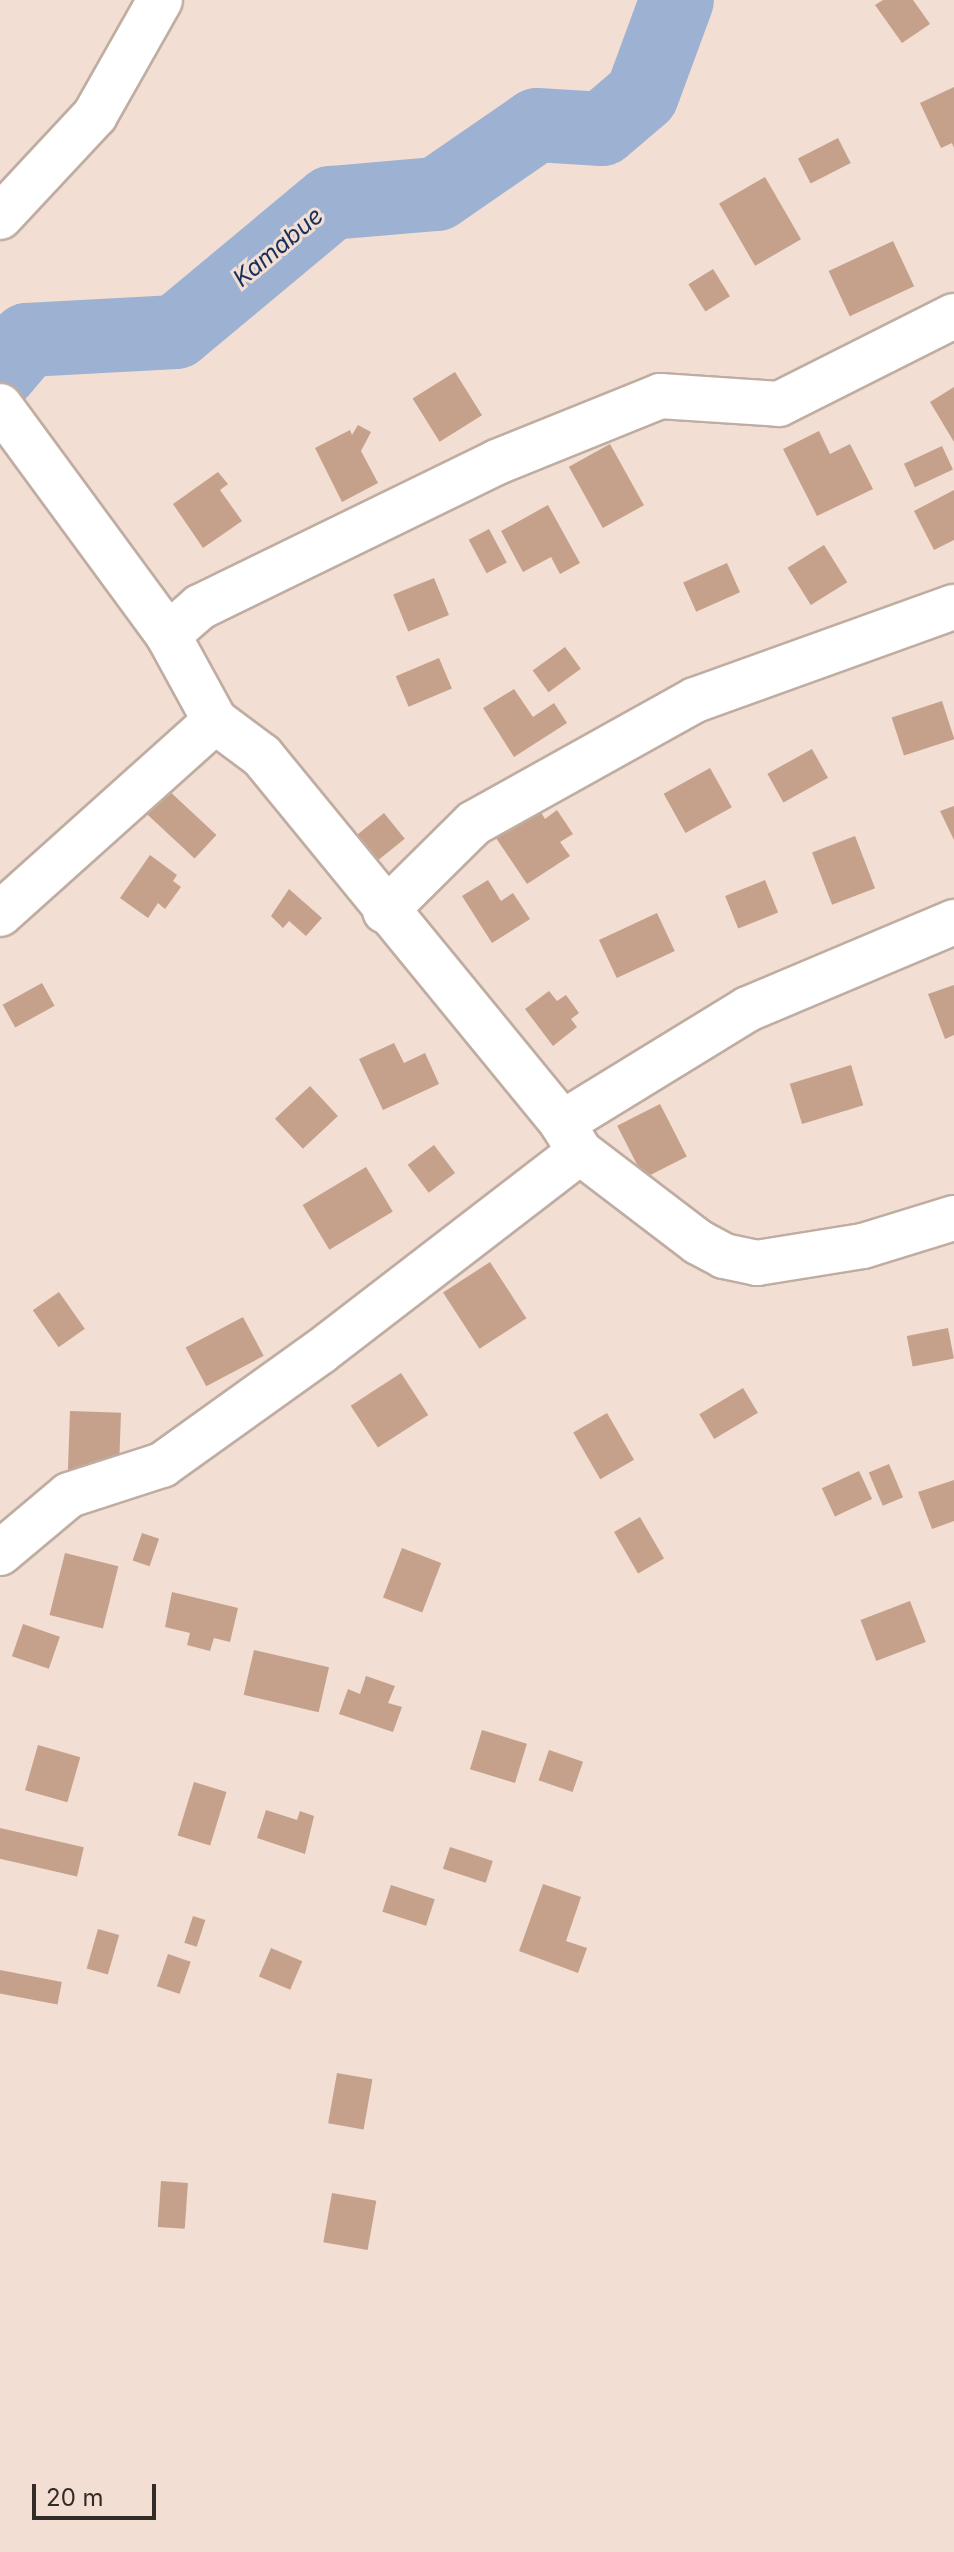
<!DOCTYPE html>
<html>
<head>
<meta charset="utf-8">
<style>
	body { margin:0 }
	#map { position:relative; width:954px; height:2552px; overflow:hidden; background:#f2ded2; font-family:Inter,sans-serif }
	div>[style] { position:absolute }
	.river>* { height:74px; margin:-37px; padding:0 37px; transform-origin:37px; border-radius:37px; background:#9db1d3 }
	.building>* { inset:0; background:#c5a18b; transform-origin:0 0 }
	.roads { filter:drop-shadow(2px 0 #c0ada2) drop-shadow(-2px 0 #c0ada2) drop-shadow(0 2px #c0ada2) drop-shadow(0 -2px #c0ada2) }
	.minor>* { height:44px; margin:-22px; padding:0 22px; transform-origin:22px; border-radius:22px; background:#fff }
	span { translate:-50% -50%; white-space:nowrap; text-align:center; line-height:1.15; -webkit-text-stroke:6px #f2ded2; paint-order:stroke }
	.water-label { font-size:24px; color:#172f5b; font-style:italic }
	.scale { position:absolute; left:32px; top:2484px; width:124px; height:36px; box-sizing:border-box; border:4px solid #332b27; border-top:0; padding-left:10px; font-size:24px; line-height:28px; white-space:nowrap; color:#332b27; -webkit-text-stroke:6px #f2ded2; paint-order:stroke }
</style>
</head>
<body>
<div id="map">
	<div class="river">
		<div style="left:0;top:372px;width:42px;rotate:-49.8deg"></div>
		<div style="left:27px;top:340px;width:149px;rotate:-3.1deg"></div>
		<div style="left:176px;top:332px;width:202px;rotate:-39.8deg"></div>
		<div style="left:331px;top:203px;width:106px;rotate:-4.9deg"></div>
		<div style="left:437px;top:194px;width:121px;rotate:-34.6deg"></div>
		<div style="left:537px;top:125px;width:65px;rotate:3.5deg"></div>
		<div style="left:602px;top:129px;width:52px;rotate:-40.4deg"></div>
		<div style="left:642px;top:95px;width:101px;rotate:-69.8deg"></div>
	</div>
	<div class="building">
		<div style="clip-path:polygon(883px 0,913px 0,930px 24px,902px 43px,875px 5px)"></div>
		<div style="clip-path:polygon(954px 87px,954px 148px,952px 143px,941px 148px,920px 103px)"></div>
		<div style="left:838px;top:138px;width:28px;height:45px;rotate:63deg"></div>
		<div style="left:765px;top:177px;width:72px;height:53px;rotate:60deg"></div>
		<div style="left:893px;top:241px;width:50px;height:71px;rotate:65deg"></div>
		<div style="left:713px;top:269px;width:32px;height:29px;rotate:58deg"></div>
		<div style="left:455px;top:372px;width:51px;height:50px;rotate:58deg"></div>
		<div style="clip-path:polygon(954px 387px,954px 442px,930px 402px)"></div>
		<div style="clip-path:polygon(358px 425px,371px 432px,361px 451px,378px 483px,342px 502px,315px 448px,350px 430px,352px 435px)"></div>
		<div style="clip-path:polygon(819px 431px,830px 454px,850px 444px,873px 489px,817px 516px,783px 449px)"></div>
		<div style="left:610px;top:444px;width:70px;height:47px;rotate:61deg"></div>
		<div style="left:942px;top:446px;width:26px;height:42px;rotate:65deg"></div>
		<div style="clip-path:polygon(218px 472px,228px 484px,220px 490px,242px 521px,203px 548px,173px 504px)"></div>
		<div style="clip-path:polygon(954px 490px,954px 540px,934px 550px,914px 511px)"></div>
		<div style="clip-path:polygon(548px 505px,580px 563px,560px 574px,551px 557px,523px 572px,501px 531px)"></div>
		<div style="left:489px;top:529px;width:38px;height:23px;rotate:62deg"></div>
		<div style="left:824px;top:545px;width:44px;height:43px;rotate:58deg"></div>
		<div style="left:727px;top:563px;width:32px;height:48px;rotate:66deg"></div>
		<div style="left:434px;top:578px;width:40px;height:44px;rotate:68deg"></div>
		<div style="left:565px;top:647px;width:27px;height:40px;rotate:54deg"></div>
		<div style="left:439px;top:658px;width:33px;height:47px;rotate:67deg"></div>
		<div style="clip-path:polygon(514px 689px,533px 717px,554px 703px,567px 723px,514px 757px,483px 708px)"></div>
		<div style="left:942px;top:701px;width:40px;height:53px;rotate:72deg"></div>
		<div style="left:812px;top:749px;width:33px;height:51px;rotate:61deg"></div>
		<div style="left:710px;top:768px;width:45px;height:53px;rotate:61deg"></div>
		<div style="left:166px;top:788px;width:69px;height:32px;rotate:43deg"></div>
		<div style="clip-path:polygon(954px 806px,954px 840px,940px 811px)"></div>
		<div style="clip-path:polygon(539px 809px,545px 819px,557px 810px,573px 834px,560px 842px,570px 856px,527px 884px,496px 838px)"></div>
		<div style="left:384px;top:813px;width:33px;height:46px;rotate:51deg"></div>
		<div style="left:855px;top:836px;width:56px;height:46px;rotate:69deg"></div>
		<div style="clip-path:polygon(150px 855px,177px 875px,173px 881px,181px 887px,165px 909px,158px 903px,148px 918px,120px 898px)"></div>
		<div style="clip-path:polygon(488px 880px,501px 901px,513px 893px,530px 919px,492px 943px,462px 896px)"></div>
		<div style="left:765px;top:880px;width:35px;height:43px;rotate:68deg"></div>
		<div style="clip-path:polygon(289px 889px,322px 918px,306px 936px,289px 921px,283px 928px,271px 916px)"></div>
		<div style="left:657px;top:913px;width:42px;height:64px;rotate:65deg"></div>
		<div style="left:42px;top:983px;width:26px;height:45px;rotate:61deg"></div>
		<div style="clip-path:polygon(954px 985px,954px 1035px,945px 1039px,928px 994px)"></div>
		<div style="clip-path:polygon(549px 991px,557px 1001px,566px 995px,579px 1013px,571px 1019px,577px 1027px,553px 1046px,525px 1009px)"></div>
		<div style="clip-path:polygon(394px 1043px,404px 1063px,425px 1053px,439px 1084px,383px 1110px,359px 1059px)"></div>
		<div style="left:851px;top:1065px;width:42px;height:64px;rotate:73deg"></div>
		<div style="left:310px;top:1086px;width:41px;height:48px;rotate:47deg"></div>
		<div style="left:660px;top:1104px;width:59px;height:48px;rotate:63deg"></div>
		<div style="left:434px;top:1145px;width:35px;height:33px;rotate:53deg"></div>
		<div style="left:366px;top:1167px;width:52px;height:74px;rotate:59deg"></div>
		<div style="left:490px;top:1262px;width:67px;height:56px;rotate:57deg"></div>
		<div style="left:59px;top:1292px;width:45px;height:32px;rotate:55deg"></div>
		<div style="left:243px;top:1317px;width:44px;height:65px;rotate:62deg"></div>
		<div style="left:948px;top:1328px;width:31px;height:42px;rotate:79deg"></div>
		<div style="left:401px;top:1373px;width:50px;height:60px;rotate:57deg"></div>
		<div style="left:743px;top:1388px;width:29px;height:51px;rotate:59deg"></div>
		<div style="left:70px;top:1411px;width:51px;height:60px;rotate:2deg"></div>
		<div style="left:607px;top:1413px;width:54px;height:39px;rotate:60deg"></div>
		<div style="left:889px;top:1464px;width:36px;height:22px;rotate:67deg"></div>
		<div style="left:859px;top:1471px;width:31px;height:41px;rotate:65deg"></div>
		<div style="clip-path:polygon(954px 1480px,954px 1521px,932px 1529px,918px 1492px)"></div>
		<div style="left:640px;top:1517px;width:48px;height:30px;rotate:60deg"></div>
		<div style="left:142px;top:1533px;width:18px;height:29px;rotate:19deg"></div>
		<div style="left:402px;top:1548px;width:42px;height:53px;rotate:21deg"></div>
		<div style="left:65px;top:1553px;width:55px;height:64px;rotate:14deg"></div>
		<div style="clip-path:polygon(172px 1592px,238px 1608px,230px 1642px,214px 1638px,210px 1651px,187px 1645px,190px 1633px,165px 1627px)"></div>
		<div style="left:910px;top:1601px;width:44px;height:53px;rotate:69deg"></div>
		<div style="left:23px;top:1624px;width:39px;height:34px;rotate:19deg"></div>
		<div style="left:254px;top:1650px;width:77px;height:46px;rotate:13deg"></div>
		<div style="clip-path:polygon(366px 1676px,395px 1686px,388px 1703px,402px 1707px,393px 1732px,339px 1714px,348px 1689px,360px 1694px)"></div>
		<div style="left:482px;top:1730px;width:47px;height:41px;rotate:17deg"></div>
		<div style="left:38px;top:1745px;width:44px;height:47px;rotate:16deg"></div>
		<div style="left:549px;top:1750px;width:36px;height:32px;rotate:19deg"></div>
		<div style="left:194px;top:1782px;width:34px;height:56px;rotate:17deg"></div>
		<div style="clip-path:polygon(266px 1810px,297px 1820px,300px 1811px,314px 1816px,305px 1854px,257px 1838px)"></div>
		<div style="left:0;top:1828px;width:86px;height:30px;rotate:13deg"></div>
		<div style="left:450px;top:1847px;width:45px;height:23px;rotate:18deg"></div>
		<div style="clip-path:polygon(543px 1884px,581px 1897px,566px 1941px,587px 1948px,578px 1973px,519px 1951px)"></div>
		<div style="left:391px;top:1885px;width:46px;height:28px;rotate:18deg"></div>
		<div style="left:193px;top:1916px;width:13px;height:28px;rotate:18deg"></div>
		<div style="left:98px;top:1929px;width:22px;height:41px;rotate:16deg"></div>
		<div style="left:271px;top:1948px;width:34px;height:31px;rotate:23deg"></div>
		<div style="left:168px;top:1954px;width:24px;height:34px;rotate:19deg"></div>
		<div style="left:0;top:1970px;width:63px;height:23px;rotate:11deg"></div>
		<div style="left:337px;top:2073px;width:36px;height:51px;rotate:10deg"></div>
		<div style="left:161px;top:2181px;width:27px;height:46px;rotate:4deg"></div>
		<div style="left:332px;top:2193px;width:45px;height:50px;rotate:10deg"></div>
	</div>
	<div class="roads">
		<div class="minor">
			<div style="left:0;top:217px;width:139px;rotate:-47deg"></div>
			<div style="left:95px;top:115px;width:132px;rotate:-60.5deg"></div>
			<div style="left:0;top:406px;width:284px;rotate:53.7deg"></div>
			<div style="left:168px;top:635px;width:98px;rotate:61.3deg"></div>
			<div style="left:215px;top:721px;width:59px;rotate:36.7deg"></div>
			<div style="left:262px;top:756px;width:474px;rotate:50.7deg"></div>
			<div style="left:562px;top:1123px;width:34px;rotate:58deg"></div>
			<div style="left:580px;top:1152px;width:148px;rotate:37.3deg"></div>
			<div style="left:698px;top:1242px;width:30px;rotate:28deg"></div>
			<div style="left:724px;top:1256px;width:34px;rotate:12deg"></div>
			<div style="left:757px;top:1263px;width:107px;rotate:-9.1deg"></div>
			<div style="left:863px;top:1246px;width:95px;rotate:-17.1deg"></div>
			<div style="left:168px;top:635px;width:43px;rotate:-41.2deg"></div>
			<div style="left:200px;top:607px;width:331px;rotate:-26deg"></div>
			<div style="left:497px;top:462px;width:176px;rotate:-22deg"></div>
			<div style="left:660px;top:396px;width:119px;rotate:3.8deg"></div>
			<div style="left:779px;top:404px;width:196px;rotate:-26.7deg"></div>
			<div style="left:385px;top:911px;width:125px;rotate:-44.7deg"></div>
			<div style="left:474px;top:823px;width:253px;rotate:-29.1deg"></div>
			<div style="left:695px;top:700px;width:275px;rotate:-19.8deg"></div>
			<div style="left:0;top:914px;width:289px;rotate:-41.9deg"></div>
			<div style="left:562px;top:1123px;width:218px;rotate:-31.5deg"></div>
			<div style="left:748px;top:1009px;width:224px;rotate:-22.9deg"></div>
			<div style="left:0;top:1553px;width:90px;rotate:-40deg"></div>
			<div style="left:69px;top:1495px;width:98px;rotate:-17.9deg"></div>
			<div style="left:162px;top:1465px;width:194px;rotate:-35.6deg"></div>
			<div style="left:320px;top:1352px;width:328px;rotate:-37.6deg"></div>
		</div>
	</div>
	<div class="water-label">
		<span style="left:278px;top:247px;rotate:-40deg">Kamabue</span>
	</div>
	<div class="scale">20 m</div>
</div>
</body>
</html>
